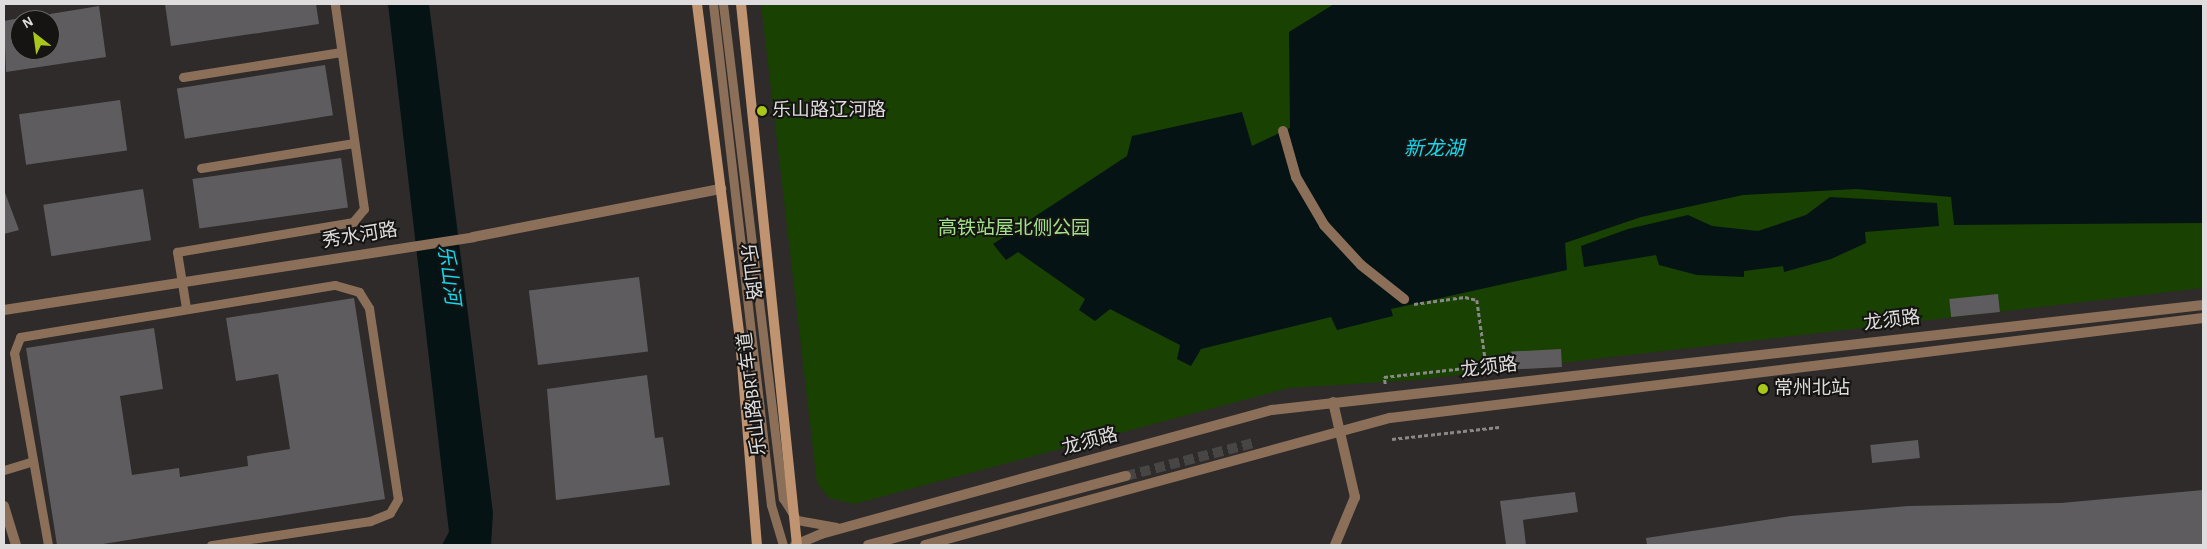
<!DOCTYPE html>
<html>
<head>
<meta charset="utf-8">
<style>
	body { margin:0 }
	#map { position:relative; width:2207px; height:549px; overflow:hidden; background:#2e2b2a; font-family:"Alegreya Sans","Noto Sans SC",sans-serif }
	div>[style] { position:absolute }
	.green>* { inset:0; background:#194102 }
	.water>* { inset:0; background:#051315 }
	.building>* { inset:0; background:#5e5c5e; transform-origin:0 0 }
	.minor-tunnel>* { height:10px; margin-top:-5px; transform-origin:0; background:repeating-linear-gradient(90deg,#484645 0 10px,transparent 0 15px) }
	.path>* { height:2.5px; margin-top:-1.25px; transform-origin:0; background:repeating-linear-gradient(90deg,#8a8787 0 4px,transparent 0 6.5px) }
	.service>* { height:9px; margin:-4.5px; padding:0 4.5px; transform-origin:4.5px; border-radius:4.5px; background:#8b6f59 }
	.pedestrian>* { height:10px; margin:-5px; padding:0 5px; transform-origin:5px; border-radius:5px; background:#8b6f59 }
	.minor>* { height:10px; margin:-5px; padding:0 5px; transform-origin:5px; border-radius:5px; background:#8b6f59 }
	.tertiary>* { height:10px; margin:-5px; padding:0 5px; transform-origin:5px; border-radius:5px; background:#8b6f59 }
	.secondary>* { height:10px; margin:-5px; padding:0 5px; transform-origin:5px; border-radius:5px; background:#c09471 }
	.dots>* { width:14px; height:14px; translate:-50% -50%; box-sizing:border-box; border:2px solid #151413; border-radius:50% }
	span { translate:-50% -50%; white-space:nowrap; text-align:center; line-height:1.15; -webkit-text-stroke:4px #151413; paint-order:stroke }
	.poi-label { font-size:19px; color:#dedcdc }
	.left { translate:0 -50%; text-align:left }
	.park-label { font-size:19px; color:#a1e288 }
	.street-label { font-size:19px; color:#dedcdc }
	.water-label { font-size:20px; color:#15d8ed; font-style:italic }
	.frame { position:absolute; inset:0; border:5px solid #dedcdc; pointer-events:none }
	.north { position:absolute; left:10px; top:10px; width:50px; height:50px; box-sizing:border-box; background:#151413; border:1px solid #656463; border-radius:50%; rotate:330deg; font-size:14px; font-weight:700; line-height:20px; text-align:center; color:#dedcdc }
	.north::after { content:''; display:block; margin:auto; width:18px; height:22px; background:#a9c719; clip-path:polygon(50% 0,100% 100%,50% 72%,0 100%) }
</style>
</head>
<body>
<div id="map">
	<div class="green">
		<div style="clip-path:polygon(761px 4px,2203px 4px,2203px 288px,1416px 380px,1289px 388px,854px 504px,829px 498px,817px 483px)"></div>
	</div>
	<div class="water">
		<div style="clip-path:polygon(388px 4px,429px 4px,493px 513px,491px 545px,442px 545px,449px 532px)"></div>
		<div style="clip-path:polygon(1334px 4px,2203px 4px,2203px 223px,1954px 225px,1951px 197px,1856px 189px,1743px 195px,1641px 217px,1565px 243px,1567px 270px,1391px 309px,1393px 316px,1337px 330px,1331px 317px,1201px 349px,1191px 366px,1177px 359px,1180px 345px,1110px 309px,1095px 321px,1079px 310px,1085px 299px,1018px 252px,1006px 260px,993px 244px,1127px 156px,1132px 136px,1242px 112px,1252px 146px,1290px 128px,1289px 32px)"></div>
		<div style="clip-path:polygon(1830px 197px,1937px 203px,1939px 226px,1865px 232px,1866px 243px,1831px 259px,1784px 272px,1783px 266px,1744px 271px,1744px 277px,1697px 275px,1659px 265px,1656px 255px,1584px 267px,1581px 246px,1628px 229px,1688px 215px,1712px 226px,1758px 231px,1806px 215px)"></div>
	</div>
	<div class="building">
		<div style="clip-path:polygon(165px 4px,316px 4px,319px 24px,171px 46px)"></div>
		<div style="clip-path:polygon(99px 6px,106px 57px,6px 72px,4px 21px,20px 18px,20px 50px,50px 50px,50px 14px)"></div>
		<div style="left:325px;top:65px;width:51px;height:150px;rotate:81deg"></div>
		<div style="left:120px;top:100px;width:51px;height:102px;rotate:82deg"></div>
		<div style="left:341px;top:158px;width:50px;height:150px;rotate:82deg"></div>
		<div style="left:143px;top:189px;width:52px;height:101px;rotate:81deg"></div>
		<div style="clip-path:polygon(4px 190px,19px 230px,4px 234px)"></div>
		<div style="left:639px;top:277px;width:75px;height:111px;rotate:83deg"></div>
		<div style="left:1998px;top:294px;width:18px;height:49px;rotate:84deg"></div>
		<div style="clip-path:polygon(354px 298px,385px 499px,97px 545px,57px 545px,26px 348px,154px 328px,163px 389px,120px 396px,132px 475px,179px 468px,180px 477px,248px 466px,247px 456px,290px 449px,278px 374px,236px 381px,226px 318px)"></div>
		<div style="left:1561px;top:349px;width:18px;height:50px;rotate:87deg"></div>
		<div style="clip-path:polygon(647px 375px,655px 438px,663px 437px,670px 485px,556px 500px,547px 389px)"></div>
		<div style="left:1918px;top:440px;width:18px;height:48px;rotate:84deg"></div>
		<div style="clip-path:polygon(2203px 490px,2203px 545px,1647px 545px,1646px 538px,1791px 516px,1908px 506px,2061px 503px)"></div>
		<div style="clip-path:polygon(1575px 492px,1578px 512px,1523px 520px,1526px 545px,1506px 545px,1500px 501px)"></div>
	</div>
	<div class="minor-tunnel">
		<div style="left:1126px;top:476px;width:135px;rotate:-14.5deg"></div>
	</div>
	<div class="path">
		<div style="left:1414px;top:304px;width:51px;rotate:-7.8deg"></div>
		<div style="left:1465px;top:297px;width:12px;rotate:14deg"></div>
		<div style="left:1477px;top:300px;width:65px;rotate:82deg"></div>
		<div style="left:1385px;top:384px;width:7px;rotate:-98deg"></div>
		<div style="left:1384px;top:377px;width:136px;rotate:-6.3deg"></div>
		<div style="left:1392px;top:439px;width:108px;rotate:-6.4deg"></div>
	</div>
	<div class="service">
		<div style="left:713px;top:4px;width:504px;rotate:83.4deg"></div>
		<div style="left:771px;top:505px;width:42px;rotate:73.3deg"></div>
		<div style="left:723px;top:4px;width:498px;rotate:83.1deg"></div>
		<div style="left:783px;top:498px;width:26px;rotate:58deg"></div>
		<div style="left:797px;top:520px;width:40px;rotate:10deg"></div>
		<div style="left:183px;top:77px;width:160px;rotate:-9deg"></div>
		<div style="left:201px;top:168px;width:155px;rotate:-9.3deg"></div>
		<div style="left:186px;top:308px;width:57px;rotate:-99.1deg"></div>
		<div style="left:177px;top:252px;width:179px;rotate:-9.7deg"></div>
		<div style="left:353px;top:222px;width:17px;rotate:-50deg"></div>
		<div style="left:364px;top:209px;width:207px;rotate:-98.1deg"></div>
		<div style="left:4px;top:470px;width:30px;rotate:-17deg"></div>
		<div style="left:48px;top:545px;width:195px;rotate:-100deg"></div>
		<div style="left:14px;top:353px;width:17px;rotate:-69deg"></div>
		<div style="left:20px;top:337px;width:319px;rotate:-9.4deg"></div>
		<div style="left:335px;top:285px;width:25px;rotate:16deg"></div>
		<div style="left:359px;top:292px;width:19px;rotate:58deg"></div>
		<div style="left:369px;top:308px;width:193px;rotate:81.4deg"></div>
		<div style="left:398px;top:499px;width:16px;rotate:120deg"></div>
		<div style="left:390px;top:513px;width:22px;rotate:158deg"></div>
		<div style="left:370px;top:521px;width:161px;rotate:171.4deg"></div>
	</div>
	<div class="pedestrian">
		<div style="left:1283px;top:131px;width:48px;rotate:74.2deg"></div>
		<div style="left:1296px;top:177px;width:56px;rotate:59.7deg"></div>
		<div style="left:1324px;top:225px;width:54px;rotate:47.2deg"></div>
		<div style="left:1361px;top:265px;width:55px;rotate:38.3deg"></div>
	</div>
	<div class="minor">
		<div style="left:1333px;top:402px;width:98px;rotate:77deg"></div>
		<div style="left:1355px;top:497px;width:52px;rotate:112.6deg"></div>
		<div style="left:868px;top:545px;width:267px;rotate:-15deg"></div>
	</div>
	<div class="tertiary">
		<div style="left:4px;top:310px;width:475px;rotate:-8.8deg"></div>
		<div style="left:473px;top:237px;width:253px;rotate:-11deg"></div>
		<div style="left:4px;top:506px;width:41px;rotate:72.9deg"></div>
		<div style="left:795px;top:545px;width:28px;rotate:-23deg"></div>
		<div style="left:821px;top:534px;width:468px;rotate:-15.4deg"></div>
		<div style="left:1272px;top:410px;width:937px;rotate:-6.43deg"></div>
		<div style="left:925px;top:545px;width:482px;rotate:-15.3deg"></div>
		<div style="left:1390px;top:418px;width:819px;rotate:-7.01deg"></div>
	</div>
	<div class="secondary">
		<div style="left:697px;top:4px;width:338px;rotate:82.7deg"></div>
		<div style="left:740px;top:339px;width:207px;rotate:85.3deg"></div>
		<div style="left:741px;top:4px;width:544px;rotate:84.09deg"></div>
	</div>
	<div class="dots">
		<div style="left:762px;top:111px;background:#a9c719"></div>
		<div style="left:1763px;top:389px;background:#a9c719"></div>
	</div>
	<div class="poi-label">
		<span class="left" style="left:772px;top:111px">乐山路辽河路</span>
		<span class="left" style="left:1774px;top:389px">常州北站</span>
	</div>
	<div class="park-label">
		<span style="left:1014px;top:229px">高铁站屋北侧公园</span>
	</div>
	<div class="street-label">
		<span style="left:360px;top:236px;rotate:-9deg">秀水河路</span>
		<span style="left:750px;top:272px;rotate:83deg">乐山路</span>
		<span style="left:1892px;top:321px;rotate:-7deg">龙须路</span>
		<span style="left:1489px;top:368px;rotate:-7deg">龙须路</span>
		<span style="left:753px;top:394px;rotate:-97deg">乐山路BRT车道</span>
		<span style="left:1090px;top:442px;rotate:-15deg">龙须路</span>
	</div>
	<div class="water-label">
		<span style="left:1434px;top:149px">新龙湖</span>
		<span style="left:448px;top:275px;rotate:82deg">乐山河</span>
	</div>
	<div class="frame"></div>
	<div class="north">N</div>
</div>
</body>
</html>
